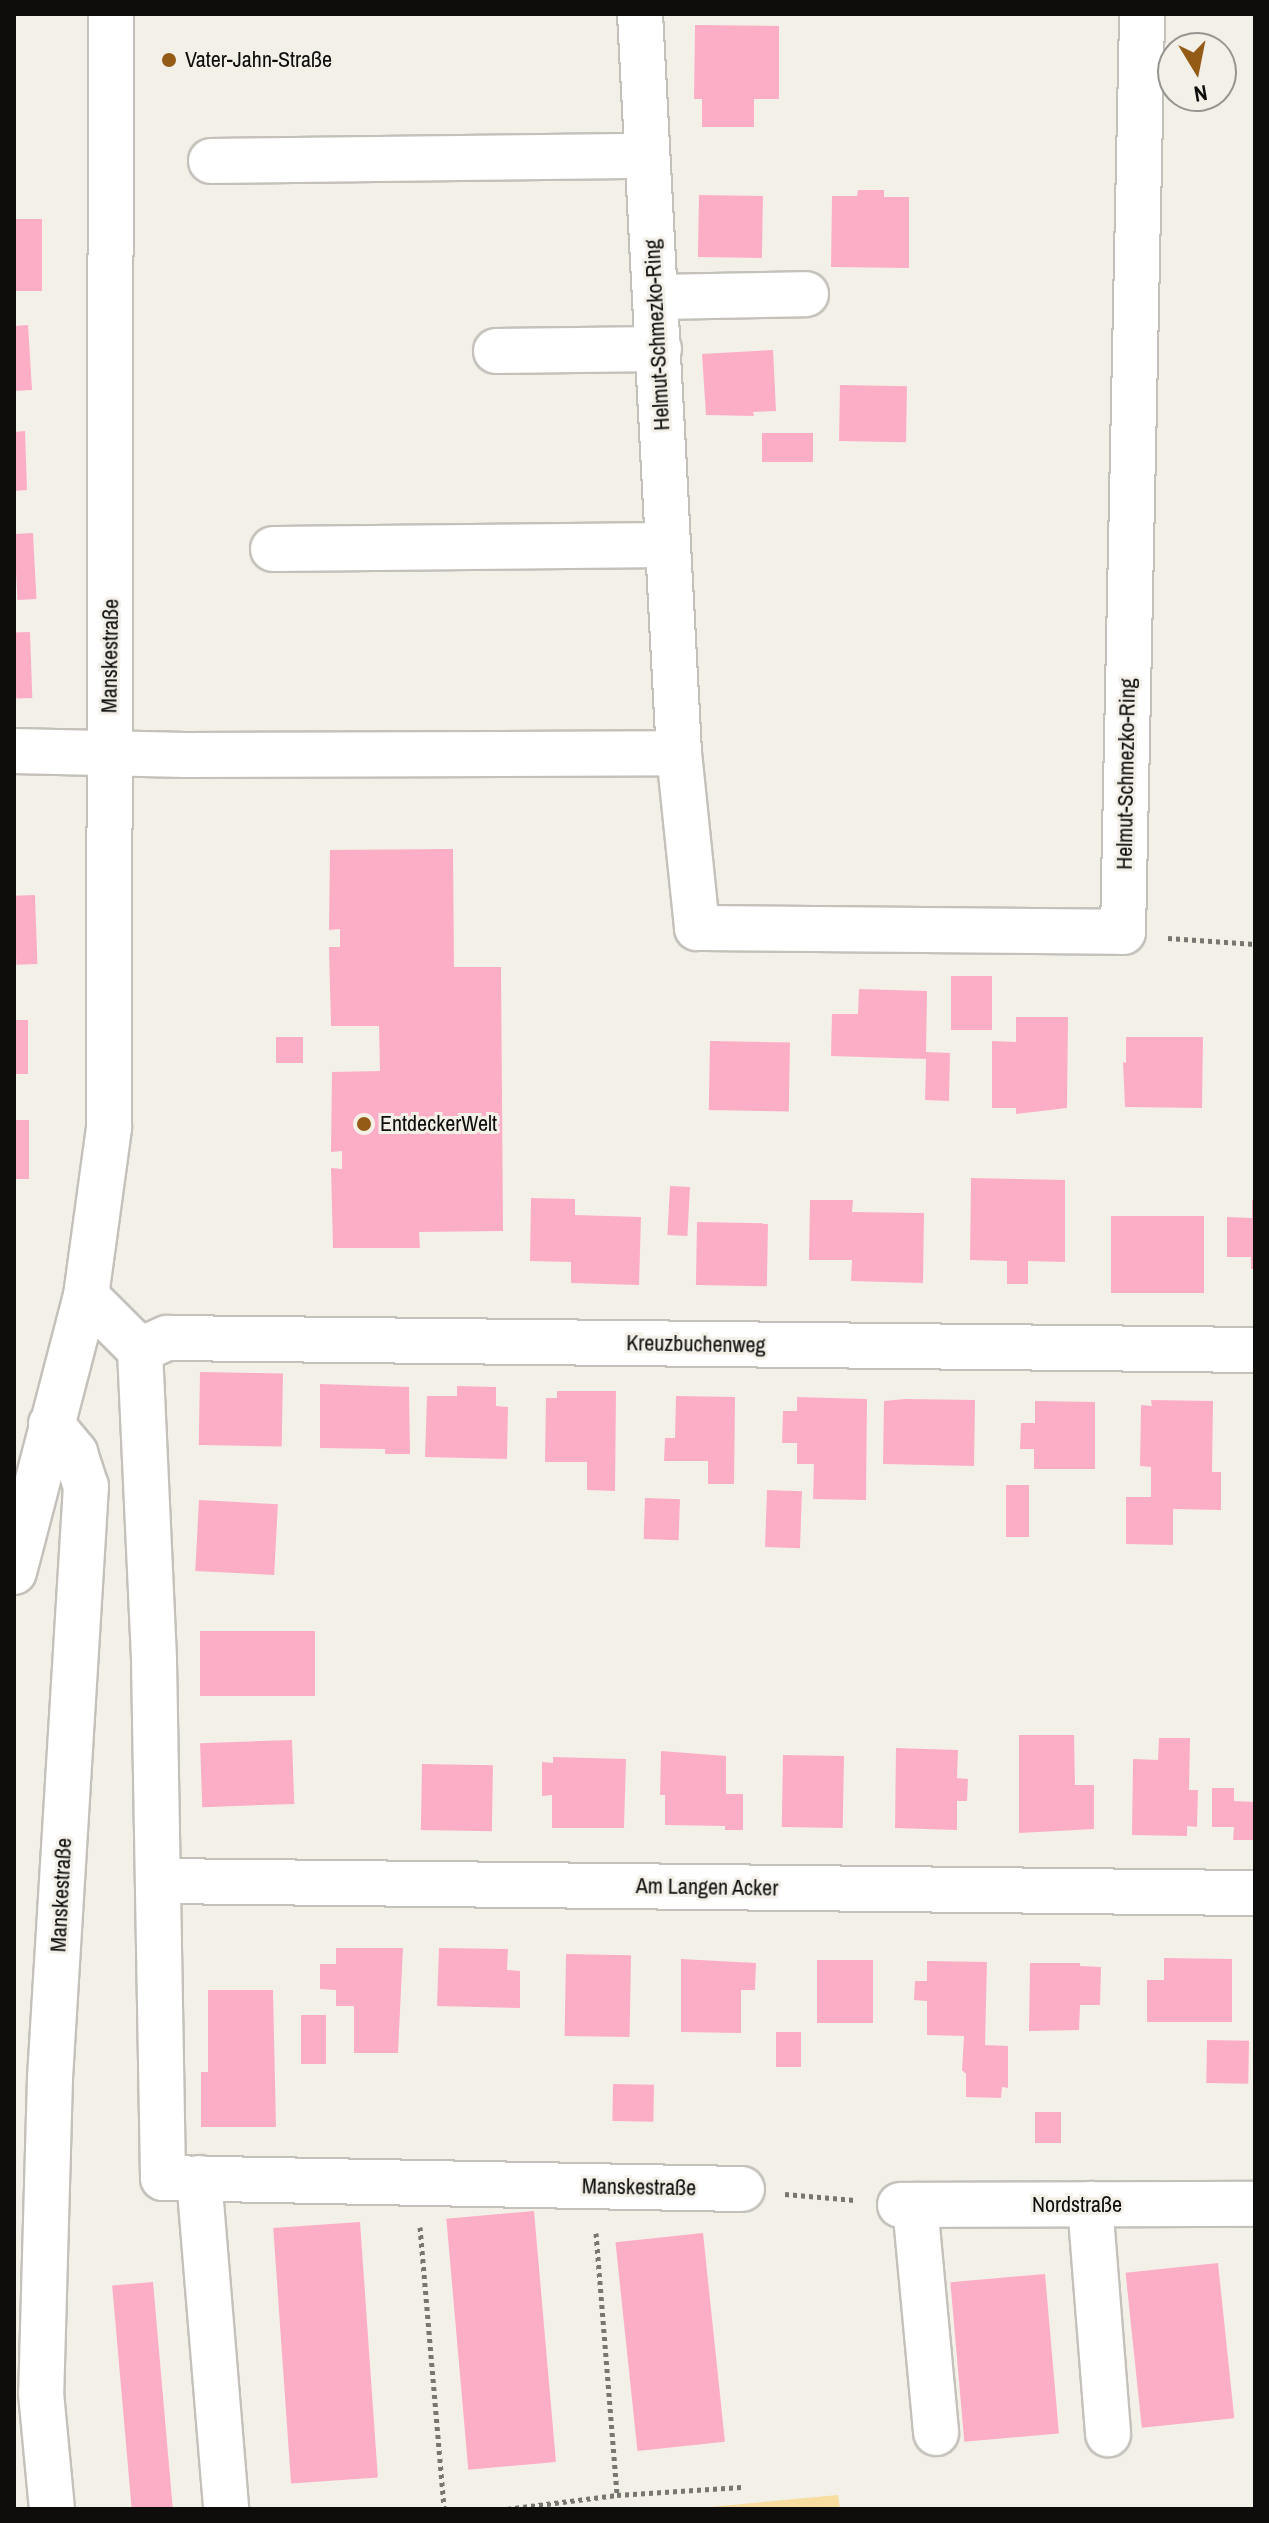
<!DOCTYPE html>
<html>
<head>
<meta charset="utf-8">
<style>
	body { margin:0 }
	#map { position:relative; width:1269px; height:2523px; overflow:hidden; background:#f3f0e8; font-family:"Archivo Narrow",sans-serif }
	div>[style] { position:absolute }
	.green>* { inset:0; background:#f7dda0 }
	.building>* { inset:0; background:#fdaec7; transform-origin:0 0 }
	.path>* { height:5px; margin-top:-2.5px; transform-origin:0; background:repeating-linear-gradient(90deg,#787671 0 4px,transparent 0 8px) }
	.roads { filter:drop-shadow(2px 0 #c4c1ba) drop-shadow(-2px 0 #c4c1ba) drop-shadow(0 2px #c4c1ba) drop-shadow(0 -2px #c4c1ba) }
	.minor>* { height:44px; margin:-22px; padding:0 22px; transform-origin:22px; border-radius:22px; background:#fff }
	.dots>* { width:22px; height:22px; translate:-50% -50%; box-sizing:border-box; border:4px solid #f3f0e8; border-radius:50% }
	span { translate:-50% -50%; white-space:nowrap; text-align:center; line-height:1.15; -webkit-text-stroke:6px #f3f0e8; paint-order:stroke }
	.poi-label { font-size:22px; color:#0e0d0b }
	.left { translate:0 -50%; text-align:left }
	.street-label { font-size:22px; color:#0e0d0b }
	.frame { position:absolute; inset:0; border:16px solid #0e0d0b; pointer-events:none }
	.north { position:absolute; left:1157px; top:32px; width:80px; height:80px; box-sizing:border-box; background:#f3f0e8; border:2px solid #979590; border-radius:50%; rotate:170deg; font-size:22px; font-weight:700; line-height:32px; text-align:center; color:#0e0d0b }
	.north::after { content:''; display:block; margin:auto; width:28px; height:36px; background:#945b17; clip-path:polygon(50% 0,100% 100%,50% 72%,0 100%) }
</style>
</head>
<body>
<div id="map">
	<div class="green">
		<div style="clip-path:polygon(838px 2495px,840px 2509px,688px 2509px)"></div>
	</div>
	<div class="building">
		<div style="clip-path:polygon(695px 25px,779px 26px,779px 99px,754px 99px,754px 127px,702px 127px,702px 99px,694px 99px)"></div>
		<div style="clip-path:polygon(858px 190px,884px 190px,884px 197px,909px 197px,909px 268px,831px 267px,832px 196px,857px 196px)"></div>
		<div style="left:699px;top:195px;width:64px;height:62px;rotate:1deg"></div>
		<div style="left:14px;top:219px;width:28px;height:72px"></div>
		<div style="clip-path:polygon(28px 325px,32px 390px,14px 391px,14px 326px)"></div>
		<div style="clip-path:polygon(773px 350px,776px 411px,753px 412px,754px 416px,706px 415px,702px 354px)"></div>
		<div style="left:840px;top:385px;width:67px;height:56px;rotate:1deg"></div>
		<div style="clip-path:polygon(25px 431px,27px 490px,14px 491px,14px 432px)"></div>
		<div style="left:762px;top:433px;width:51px;height:29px"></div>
		<div style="left:33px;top:533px;width:66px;height:19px;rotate:87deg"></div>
		<div style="left:30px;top:632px;width:66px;height:16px;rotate:88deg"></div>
		<div style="clip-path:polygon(453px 849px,454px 967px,501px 967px,503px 1231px,419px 1232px,420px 1248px,333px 1248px,331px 1168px,342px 1169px,342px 1151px,331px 1152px,332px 1072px,380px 1071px,379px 1026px,331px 1026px,329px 947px,340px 947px,340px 929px,329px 930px,330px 850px)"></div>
		<div style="left:35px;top:895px;width:69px;height:21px;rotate:88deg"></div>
		<div style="left:951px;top:976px;width:41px;height:54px"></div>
		<div style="clip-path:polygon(859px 989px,927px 991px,926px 1052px,950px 1053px,949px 1101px,925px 1100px,926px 1059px,831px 1056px,832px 1014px,858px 1014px)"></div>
		<div style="clip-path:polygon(1016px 1017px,1068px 1017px,1067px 1108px,1016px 1114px,1016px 1108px,992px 1108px,992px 1041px,1016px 1042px)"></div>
		<div style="left:14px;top:1020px;width:14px;height:54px"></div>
		<div style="left:276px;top:1037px;width:27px;height:26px"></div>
		<div style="clip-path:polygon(1126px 1037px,1203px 1037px,1202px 1108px,1125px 1107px,1123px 1062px,1126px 1063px)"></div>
		<div style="left:710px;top:1041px;width:80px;height:69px;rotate:1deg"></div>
		<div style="left:14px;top:1120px;width:15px;height:59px"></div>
		<div style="clip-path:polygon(971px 1178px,1065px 1180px,1065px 1262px,1028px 1261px,1028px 1284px,1007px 1284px,1007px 1261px,970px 1260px)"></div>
		<div style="left:670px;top:1186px;width:20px;height:49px;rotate:3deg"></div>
		<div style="clip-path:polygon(531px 1198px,575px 1199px,575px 1215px,641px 1217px,639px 1285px,571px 1283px,571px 1262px,530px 1261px)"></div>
		<div style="clip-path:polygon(810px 1200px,853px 1200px,852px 1212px,924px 1213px,923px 1283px,851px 1281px,852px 1260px,809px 1260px)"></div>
		<div style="clip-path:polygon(1252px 1200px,1255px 1200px,1255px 1269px,1251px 1269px,1251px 1257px,1227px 1257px,1227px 1217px,1252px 1218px)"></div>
		<div style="left:1111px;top:1216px;width:93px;height:77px"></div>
		<div style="left:697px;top:1222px;width:71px;height:63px;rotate:1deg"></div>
		<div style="left:200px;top:1372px;width:83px;height:73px;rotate:1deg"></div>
		<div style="clip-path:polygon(320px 1384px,409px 1387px,410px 1454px,385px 1454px,385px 1449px,320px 1448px)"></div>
		<div style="clip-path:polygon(457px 1386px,496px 1387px,496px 1406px,508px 1407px,507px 1459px,425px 1457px,427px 1396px,457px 1396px)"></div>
		<div style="clip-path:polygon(557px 1391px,616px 1391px,615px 1491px,587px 1490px,587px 1462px,545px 1462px,546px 1398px,557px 1398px)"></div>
		<div style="clip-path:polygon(676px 1396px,735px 1397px,734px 1484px,708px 1484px,708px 1461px,664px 1461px,665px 1438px,675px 1438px)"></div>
		<div style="clip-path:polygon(797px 1397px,867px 1399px,866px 1500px,813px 1499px,814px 1464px,797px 1464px,797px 1443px,782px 1443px,783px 1411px,797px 1411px)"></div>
		<div style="clip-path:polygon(905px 1399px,975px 1400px,974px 1466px,883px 1464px,884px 1401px)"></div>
		<div style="clip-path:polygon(1151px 1400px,1213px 1401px,1212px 1472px,1221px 1472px,1221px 1510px,1173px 1509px,1173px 1545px,1126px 1544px,1126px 1497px,1151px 1497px,1151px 1467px,1140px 1466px,1141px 1405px,1152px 1406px)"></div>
		<div style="clip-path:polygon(1035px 1401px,1095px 1402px,1095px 1469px,1034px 1469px,1034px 1449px,1020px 1449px,1021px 1423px,1035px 1423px)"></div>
		<div style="left:1006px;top:1485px;width:23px;height:52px"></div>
		<div style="left:767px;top:1490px;width:35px;height:57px;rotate:2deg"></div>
		<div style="left:645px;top:1498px;width:35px;height:41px;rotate:2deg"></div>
		<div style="left:199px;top:1500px;width:79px;height:71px;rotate:3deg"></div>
		<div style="left:200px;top:1631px;width:115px;height:65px"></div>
		<div style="clip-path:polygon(1019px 1735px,1074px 1735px,1075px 1785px,1094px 1785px,1094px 1829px,1019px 1833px)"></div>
		<div style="clip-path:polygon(1159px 1738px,1190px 1738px,1189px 1790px,1198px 1790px,1197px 1827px,1187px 1826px,1187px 1836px,1132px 1835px,1133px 1759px,1158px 1760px)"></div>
		<div style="left:292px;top:1740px;width:64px;height:92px;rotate:88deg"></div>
		<div style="clip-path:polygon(896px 1748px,958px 1750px,957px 1778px,968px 1779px,967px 1801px,957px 1801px,957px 1830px,895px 1828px)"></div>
		<div style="clip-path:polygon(661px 1751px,726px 1756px,726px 1794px,743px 1794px,743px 1830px,725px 1830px,725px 1826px,665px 1825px,665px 1795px,660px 1795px)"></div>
		<div style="left:783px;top:1755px;width:61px;height:72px;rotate:1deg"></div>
		<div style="clip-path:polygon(553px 1757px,626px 1759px,624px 1828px,552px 1828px,552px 1795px,542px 1796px,542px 1762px,553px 1763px)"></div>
		<div style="left:422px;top:1764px;width:71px;height:66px;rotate:1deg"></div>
		<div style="clip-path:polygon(1212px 1788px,1234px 1788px,1234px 1801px,1255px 1802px,1254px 1840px,1233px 1840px,1234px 1827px,1212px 1827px)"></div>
		<div style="clip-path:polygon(336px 1948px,403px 1948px,398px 2053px,354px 2053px,354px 2006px,336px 2006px,336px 1990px,320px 1989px,320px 1964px,336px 1964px)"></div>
		<div style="clip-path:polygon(439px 1948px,508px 1949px,507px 1970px,520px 1971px,520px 2008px,437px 2006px)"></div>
		<div style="left:566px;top:1954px;width:65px;height:82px;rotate:1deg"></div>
		<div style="clip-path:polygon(1164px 1958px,1232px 1959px,1232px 2022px,1147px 2022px,1147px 1980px,1164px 1980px)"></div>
		<div style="clip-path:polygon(681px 1959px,756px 1963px,755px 1990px,741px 1990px,741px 2033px,681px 2032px)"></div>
		<div style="left:817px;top:1960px;width:56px;height:63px"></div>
		<div style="clip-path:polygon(927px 1961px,987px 1962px,985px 2045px,1008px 2046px,1008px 2088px,1002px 2087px,1001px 2098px,966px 2097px,966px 2074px,962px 2070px,964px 2036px,927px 2035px,927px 2001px,914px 2000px,915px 1981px,927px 1981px)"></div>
		<div style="clip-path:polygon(1030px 1963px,1080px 1963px,1080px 1966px,1101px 1967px,1100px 2005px,1080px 2005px,1079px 2030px,1029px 2031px)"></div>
		<div style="clip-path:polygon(208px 1990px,273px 1990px,276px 2127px,201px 2127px,201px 2072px,208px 2072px)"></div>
		<div style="left:301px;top:2015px;width:25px;height:49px"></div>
		<div style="left:776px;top:2032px;width:25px;height:35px"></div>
		<div style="left:1207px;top:2040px;width:42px;height:43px;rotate:1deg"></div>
		<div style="left:613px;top:2084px;width:41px;height:37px;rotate:1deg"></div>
		<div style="left:1035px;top:2112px;width:26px;height:31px"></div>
		<div style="left:534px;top:2211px;width:252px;height:88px;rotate:85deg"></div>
		<div style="left:360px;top:2222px;width:256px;height:87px;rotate:86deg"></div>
		<div style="left:703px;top:2233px;width:210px;height:88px;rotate:84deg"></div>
		<div style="left:1218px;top:2263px;width:156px;height:93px;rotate:84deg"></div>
		<div style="left:1045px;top:2274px;width:160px;height:95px;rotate:85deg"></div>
		<div style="left:153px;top:2282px;width:228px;height:41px;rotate:85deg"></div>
	</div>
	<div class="path">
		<div style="left:1168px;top:938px;width:87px;rotate:3.9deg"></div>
		<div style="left:785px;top:2194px;width:70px;rotate:4.9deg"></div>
		<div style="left:420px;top:2227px;width:283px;rotate:85.1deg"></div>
		<div style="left:596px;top:2233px;width:263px;rotate:85.4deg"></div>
		<div style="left:507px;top:2509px;width:111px;rotate:-7.3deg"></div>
		<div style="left:617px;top:2495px;width:125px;rotate:-3.7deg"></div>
	</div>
	<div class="roads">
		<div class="minor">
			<div style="left:640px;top:14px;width:740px;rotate:86.98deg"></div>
			<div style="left:679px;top:753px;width:176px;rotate:84.1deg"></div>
			<div style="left:697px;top:928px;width:426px;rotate:0.5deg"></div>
			<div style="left:1123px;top:932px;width:918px;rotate:-88.81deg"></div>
			<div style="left:211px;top:161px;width:436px;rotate:-0.7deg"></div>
			<div style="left:655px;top:297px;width:151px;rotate:-1.1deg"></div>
			<div style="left:496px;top:351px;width:163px;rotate:-0.7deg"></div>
			<div style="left:273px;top:549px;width:395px;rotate:-0.6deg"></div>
			<div style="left:14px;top:751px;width:172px;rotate:1.3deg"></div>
			<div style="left:186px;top:755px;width:493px;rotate:-0.2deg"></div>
			<div style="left:86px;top:1296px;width:76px;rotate:45deg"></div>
			<div style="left:140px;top:1350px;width:311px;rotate:87.4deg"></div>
			<div style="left:154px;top:1661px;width:517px;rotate:89deg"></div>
			<div style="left:163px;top:2178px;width:579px;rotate:1.09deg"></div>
			<div style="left:140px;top:1350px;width:30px;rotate:-24deg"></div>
			<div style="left:167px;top:1338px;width:1088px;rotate:0.63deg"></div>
			<div style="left:51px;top:1424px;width:38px;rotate:50deg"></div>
			<div style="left:75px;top:1453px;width:35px;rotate:72deg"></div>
			<div style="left:86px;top:1486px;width:593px;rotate:93.48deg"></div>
			<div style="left:50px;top:2078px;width:315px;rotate:91.6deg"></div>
			<div style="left:41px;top:2393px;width:117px;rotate:84.6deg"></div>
			<div style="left:14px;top:1572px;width:285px;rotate:-75.4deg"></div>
			<div style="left:86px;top:1296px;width:170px;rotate:-82.2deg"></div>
			<div style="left:109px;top:1128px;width:1114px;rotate:-89.9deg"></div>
			<div style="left:158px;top:1881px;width:1097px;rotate:0.63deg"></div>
			<div style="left:199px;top:2178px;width:332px;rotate:85.3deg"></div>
			<div style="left:1090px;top:2204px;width:231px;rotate:85.5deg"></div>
			<div style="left:900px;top:2205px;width:355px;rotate:-0.2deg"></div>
			<div style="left:915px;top:2205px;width:229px;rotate:84.7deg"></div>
		</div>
	</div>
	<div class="dots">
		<div style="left:169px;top:60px;background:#945b17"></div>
		<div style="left:364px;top:1124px;background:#945b17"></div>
	</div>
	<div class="poi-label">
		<span class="left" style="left:185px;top:60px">Vater-Jahn-Straße</span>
		<span class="left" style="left:380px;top:1124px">EntdeckerWelt</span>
	</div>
	<div class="street-label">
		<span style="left:657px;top:335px;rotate:-93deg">Helmut-Schmezko-Ring</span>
		<span style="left:110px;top:656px;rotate:-89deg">Manskestraße</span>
		<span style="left:1126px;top:774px;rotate:-89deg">Helmut-Schmezko-Ring</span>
		<span style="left:696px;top:1344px;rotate:1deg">Kreuzbuchenweg</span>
		<span style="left:707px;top:1887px;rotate:1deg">Am Langen Acker</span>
		<span style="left:61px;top:1895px;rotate:-87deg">Manskestraße</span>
		<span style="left:639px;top:2187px;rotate:1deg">Manskestraße</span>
		<span style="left:1077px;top:2205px">Nordstraße</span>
	</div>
	<div class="frame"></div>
	<div class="north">N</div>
</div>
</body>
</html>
